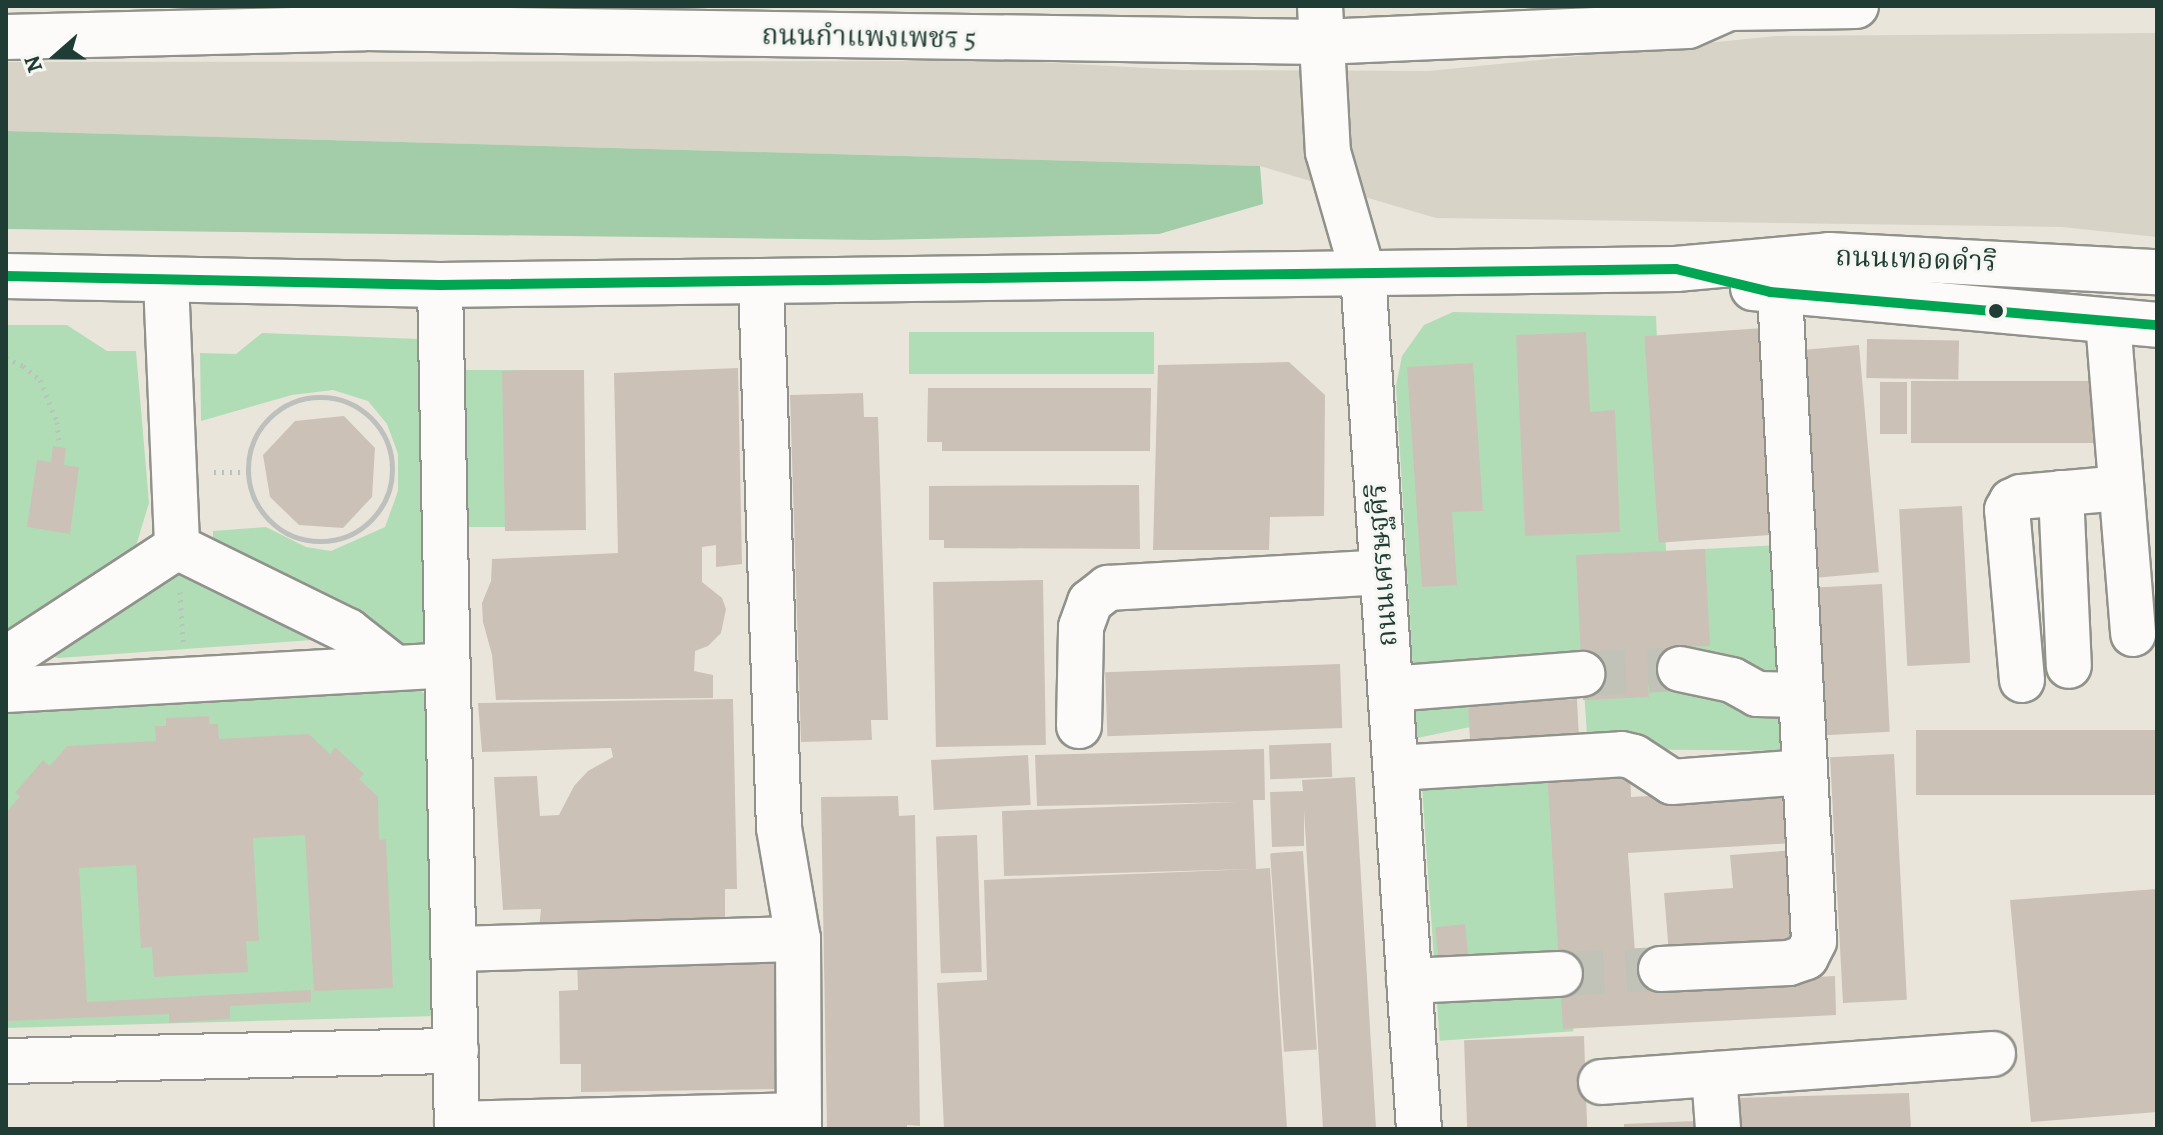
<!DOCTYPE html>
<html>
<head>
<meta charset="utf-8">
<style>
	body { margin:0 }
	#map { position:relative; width:2163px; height:1135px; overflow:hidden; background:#eae5da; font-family:Alegreya,"Noto Serif Thai",serif }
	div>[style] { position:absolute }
	.industrial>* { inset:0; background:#d7d3c7 }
	.green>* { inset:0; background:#b1ddb6; transform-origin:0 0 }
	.forest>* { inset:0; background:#a3cca8 }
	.building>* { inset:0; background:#ccc1b7; transform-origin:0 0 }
	.minor-tunnel>* { height:44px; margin-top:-22px; transform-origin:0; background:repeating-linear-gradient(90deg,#c1c3b9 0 44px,transparent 0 66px) }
	.path>* { height:5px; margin-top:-2.5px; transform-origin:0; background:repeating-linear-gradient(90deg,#bdc0bc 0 2px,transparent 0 8px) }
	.path>.ring { margin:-2.5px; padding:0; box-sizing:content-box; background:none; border:5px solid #bdc0bc; border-radius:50% }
	.roads { filter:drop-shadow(2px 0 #90928b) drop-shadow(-2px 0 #90928b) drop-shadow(0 2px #90928b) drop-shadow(0 -2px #90928b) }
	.minor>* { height:44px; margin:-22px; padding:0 22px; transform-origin:22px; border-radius:22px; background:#fcfbf9 }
	.bus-1>* { height:10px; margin:-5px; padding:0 5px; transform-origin:5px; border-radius:5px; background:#00a651 }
	.dots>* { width:22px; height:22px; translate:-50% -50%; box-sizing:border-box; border:4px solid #f6f6f2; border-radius:50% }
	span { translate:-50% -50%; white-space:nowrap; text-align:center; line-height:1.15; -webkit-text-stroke:6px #f6f6f2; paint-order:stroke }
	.street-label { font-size:28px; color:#1f3d34 }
	.frame { position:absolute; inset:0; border:8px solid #1f3d34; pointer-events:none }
	.north { position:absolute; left:16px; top:16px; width:80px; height:80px; -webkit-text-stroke:6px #f6f6f2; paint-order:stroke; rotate:250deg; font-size:22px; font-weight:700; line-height:32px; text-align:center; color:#1f3d34 }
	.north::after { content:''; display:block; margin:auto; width:28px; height:36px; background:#1f3d34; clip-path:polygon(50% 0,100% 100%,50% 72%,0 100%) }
</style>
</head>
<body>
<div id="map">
	<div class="industrial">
		<div style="clip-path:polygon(2157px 33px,2157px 237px,2062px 227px,1436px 218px,1260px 166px,6px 131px,6px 62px,1019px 61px,1184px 70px,1429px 71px,1776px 36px)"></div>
	</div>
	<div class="green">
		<div style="clip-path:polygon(1453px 312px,1656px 316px,1666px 551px,1781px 545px,1793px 751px,1588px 749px,1582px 662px,1553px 665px,1519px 717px,1417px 738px,1396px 386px,1402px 356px,1424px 325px)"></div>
		<div style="clip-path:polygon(6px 325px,67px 325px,107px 351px,136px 351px,149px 503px,136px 546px,124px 566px,6px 643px)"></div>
		<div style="left:1154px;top:332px;width:42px;height:245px;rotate:90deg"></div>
		<div style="clip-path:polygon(262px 333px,420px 339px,429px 641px,420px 656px,213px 548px,213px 531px,266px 527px,306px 547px,331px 551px,385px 527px,398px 491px,398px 454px,387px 424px,368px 401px,333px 390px,292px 395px,201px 421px,200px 353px,236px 354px)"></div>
		<div style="left:464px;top:370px;width:62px;height:157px"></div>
		<div style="clip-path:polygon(159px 574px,201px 577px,314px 630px,312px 640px,59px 658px,49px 656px)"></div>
		<div style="clip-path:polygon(417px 687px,429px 698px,436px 1016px,6px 1028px,6px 709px)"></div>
		<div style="left:1555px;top:768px;width:264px;height:134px;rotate:86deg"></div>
	</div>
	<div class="forest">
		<div style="clip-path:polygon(6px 131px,1260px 166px,1263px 204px,1159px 234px,874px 240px,6px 229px)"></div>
	</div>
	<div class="building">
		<div style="left:1763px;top:328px;width:207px;height:119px;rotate:86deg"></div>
		<div style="clip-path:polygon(1586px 332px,1590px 412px,1615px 410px,1620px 532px,1525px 536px,1516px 335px)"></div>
		<div style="left:1867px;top:339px;width:92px;height:39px;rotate:1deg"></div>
		<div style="left:1859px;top:345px;width:228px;height:66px;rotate:85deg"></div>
		<div style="clip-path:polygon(1289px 362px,1325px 395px,1324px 516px,1270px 517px,1269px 550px,1153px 550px,1158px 365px)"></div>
		<div style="clip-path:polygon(1473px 363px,1483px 511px,1452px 512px,1457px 585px,1422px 587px,1407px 367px)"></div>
		<div style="clip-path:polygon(738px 368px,742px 564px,716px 567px,716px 545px,702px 547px,702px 582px,722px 598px,726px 609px,721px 633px,708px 646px,695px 651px,694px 671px,713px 675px,713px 698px,496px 700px,492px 655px,483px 622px,482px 603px,491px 581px,492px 559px,618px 553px,614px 373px)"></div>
		<div style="clip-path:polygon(526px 370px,584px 370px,586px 530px,505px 531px,502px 371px)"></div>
		<div style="left:1911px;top:381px;width:197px;height:62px"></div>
		<div style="left:1880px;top:382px;width:27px;height:52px"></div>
		<div style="clip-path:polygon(928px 388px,1151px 388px,1150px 451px,942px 451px,942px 442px,927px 442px)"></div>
		<div style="clip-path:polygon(863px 393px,864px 417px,878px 417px,888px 720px,871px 720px,872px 740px,801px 742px,790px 395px)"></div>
		<div style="clip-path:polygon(344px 416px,375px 448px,372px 497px,343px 528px,299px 525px,270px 497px,263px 455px,295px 421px)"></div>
		<div style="clip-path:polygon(53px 446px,66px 448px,64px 465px,79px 467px,70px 534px,27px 527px,37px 460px,51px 462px)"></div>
		<div style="clip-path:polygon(1139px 485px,1140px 549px,944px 548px,944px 540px,929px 540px,929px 486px)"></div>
		<div style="left:1962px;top:506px;width:157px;height:63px;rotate:87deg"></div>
		<div style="clip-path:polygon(1705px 549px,1710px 646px,1679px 647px,1681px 685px,1648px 686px,1649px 697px,1583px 700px,1576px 555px)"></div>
		<div style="left:1043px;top:580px;width:165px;height:110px;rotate:89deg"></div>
		<div style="left:1882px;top:584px;width:148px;height:70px;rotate:87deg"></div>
		<div style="left:1340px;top:664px;width:64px;height:235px;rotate:88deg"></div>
		<div style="clip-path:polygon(733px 699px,737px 889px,725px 889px,725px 928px,538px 938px,541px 909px,503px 910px,494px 777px,537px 776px,540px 816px,559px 815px,574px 786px,588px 771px,613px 757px,611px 748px,482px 752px,478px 703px)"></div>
		<div style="left:1577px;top:699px;width:39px;height:109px;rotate:87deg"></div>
		<div style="clip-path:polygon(209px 716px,209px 724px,218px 724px,219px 739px,309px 734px,330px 754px,335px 747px,364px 774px,359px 779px,378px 797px,379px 840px,386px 839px,393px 988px,314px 991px,305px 835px,253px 838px,259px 941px,246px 941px,248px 972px,154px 977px,152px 947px,141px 948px,136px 865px,79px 868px,87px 1002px,311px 990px,311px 1002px,230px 1006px,230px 1019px,169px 1023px,169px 1014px,8px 1021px,6px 813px,20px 796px,15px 793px,43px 760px,50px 766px,67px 746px,156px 741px,155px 726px,166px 726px,166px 718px)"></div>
		<div style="left:2157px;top:730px;width:65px;height:241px;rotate:90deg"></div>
		<div style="left:1331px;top:743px;width:34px;height:62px;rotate:88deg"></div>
		<div style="clip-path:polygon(1264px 749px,1265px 800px,1253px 800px,1256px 869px,1270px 868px,1287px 1129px,944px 1129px,937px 983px,987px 980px,984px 880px,1253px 869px,1004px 876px,1002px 811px,1240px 802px,1037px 806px,1035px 755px)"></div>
		<div style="left:1894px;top:754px;width:246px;height:64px;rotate:87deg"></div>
		<div style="left:1028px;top:755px;width:50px;height:97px;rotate:87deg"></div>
		<div style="clip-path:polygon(1630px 766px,1631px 797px,1790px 788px,1794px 843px,1628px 853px,1635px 953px,1660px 952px,1662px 985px,1835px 976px,1836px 1015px,1563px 1029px,1547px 771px)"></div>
		<div style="clip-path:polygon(1355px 777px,1376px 1128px,1323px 1129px,1304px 810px,1304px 846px,1272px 847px,1270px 792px,1303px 791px,1302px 780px)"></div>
		<div style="clip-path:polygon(898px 796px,899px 816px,915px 815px,920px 1126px,907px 1125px,907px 1129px,827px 1129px,821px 797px)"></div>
		<div style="left:977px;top:835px;width:137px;height:41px;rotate:88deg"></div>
		<div style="clip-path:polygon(1796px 850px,1802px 945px,1669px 954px,1664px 893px,1733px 888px,1730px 855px)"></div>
		<div style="left:1303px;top:851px;width:199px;height:33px;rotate:86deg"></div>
		<div style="clip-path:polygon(2157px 889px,2157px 1112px,2031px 1122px,2010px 900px)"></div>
		<div style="left:1465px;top:924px;width:40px;height:30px;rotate:84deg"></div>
		<div style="clip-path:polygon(785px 955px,787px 1089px,581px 1092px,581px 1064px,560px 1064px,559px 991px,578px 990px,577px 958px)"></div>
		<div style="left:1584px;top:1036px;width:93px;height:120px;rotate:88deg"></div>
		<div style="clip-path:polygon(1909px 1093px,1911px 1129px,1736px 1129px,1735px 1098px)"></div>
		<div style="clip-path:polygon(1696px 1121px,1696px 1129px,1624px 1129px,1624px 1124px)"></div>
	</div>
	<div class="minor-tunnel">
		<div style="left:1582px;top:674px;width:98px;rotate:-2.9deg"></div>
		<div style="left:1560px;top:974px;width:101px;rotate:-2.8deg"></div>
	</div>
	<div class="path">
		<div style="left:6px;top:358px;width:19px;rotate:25deg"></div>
		<div style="left:23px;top:366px;width:22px;rotate:39deg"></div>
		<div style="left:40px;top:380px;width:45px;rotate:68deg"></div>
		<div style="left:57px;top:422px;width:18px;rotate:84deg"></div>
		<div class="ring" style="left:248px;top:397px;width:139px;height:139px"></div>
		<div style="left:214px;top:472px;width:35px"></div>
		<div style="left:180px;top:592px;width:50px;rotate:86.6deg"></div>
	</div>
	<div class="roads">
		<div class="minor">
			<div style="left:1320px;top:6px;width:146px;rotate:86.9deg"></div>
			<div style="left:1328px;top:152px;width:126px;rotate:73.9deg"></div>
			<div style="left:1363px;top:273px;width:858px;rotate:86.26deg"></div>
			<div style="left:6px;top:37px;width:359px;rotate:-1.4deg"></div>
			<div style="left:365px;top:28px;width:956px;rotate:0.84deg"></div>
			<div style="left:1321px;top:42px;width:367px;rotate:-2.5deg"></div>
			<div style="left:1688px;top:26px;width:45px;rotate:-23.7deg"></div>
			<div style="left:1729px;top:8px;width:127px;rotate:-0.9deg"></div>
			<div style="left:6px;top:276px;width:434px;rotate:1.2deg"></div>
			<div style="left:440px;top:285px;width:321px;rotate:-0.7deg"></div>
			<div style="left:761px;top:281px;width:915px;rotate:-0.75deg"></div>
			<div style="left:1676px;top:269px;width:154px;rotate:-5.2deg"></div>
			<div style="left:1829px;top:255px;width:328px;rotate:3deg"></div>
			<div style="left:166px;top:281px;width:266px;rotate:87.6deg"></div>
			<div style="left:761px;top:281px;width:547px;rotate:88.12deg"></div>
			<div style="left:779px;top:828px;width:113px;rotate:80.3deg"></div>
			<div style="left:798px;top:939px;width:190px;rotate:89.7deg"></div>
			<div style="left:440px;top:285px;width:844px;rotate:88.85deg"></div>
			<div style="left:1753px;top:288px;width:406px;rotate:5.2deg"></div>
			<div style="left:2108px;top:321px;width:314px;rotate:85.4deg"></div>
			<div style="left:2061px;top:493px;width:173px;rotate:87.4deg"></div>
			<div style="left:177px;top:547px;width:191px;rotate:26.2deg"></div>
			<div style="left:348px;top:631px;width:60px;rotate:38.2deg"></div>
			<div style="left:6px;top:659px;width:204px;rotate:-33.2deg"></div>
			<div style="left:1680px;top:669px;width:53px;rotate:11.9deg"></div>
			<div style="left:1732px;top:680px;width:29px;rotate:29deg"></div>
			<div style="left:1757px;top:694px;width:44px;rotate:1.3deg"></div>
			<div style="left:2022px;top:680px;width:171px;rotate:-95deg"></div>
			<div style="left:2007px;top:510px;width:10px;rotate:-61deg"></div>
			<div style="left:2012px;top:501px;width:10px;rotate:-24deg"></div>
			<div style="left:2021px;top:497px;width:100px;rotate:-5.1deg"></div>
			<div style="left:1390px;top:689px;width:193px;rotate:-4.5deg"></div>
			<div style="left:6px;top:690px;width:442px;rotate:-3.2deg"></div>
			<div style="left:1079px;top:726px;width:99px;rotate:-88.8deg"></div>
			<div style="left:1081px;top:627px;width:27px;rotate:-70deg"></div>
			<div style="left:1090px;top:602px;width:23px;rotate:-38deg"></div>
			<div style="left:1108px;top:588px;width:275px;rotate:-3.3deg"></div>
			<div style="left:1396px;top:768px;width:226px;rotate:-3.5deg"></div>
			<div style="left:1622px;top:754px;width:12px;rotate:14deg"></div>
			<div style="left:1634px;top:757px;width:45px;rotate:33.3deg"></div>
			<div style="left:1672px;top:782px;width:133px;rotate:-4.3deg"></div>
			<div style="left:454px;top:949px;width:344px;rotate:-1.7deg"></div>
			<div style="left:1661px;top:969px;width:128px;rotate:-2.7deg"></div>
			<div style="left:1789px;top:963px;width:18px;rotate:-19deg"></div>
			<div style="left:1806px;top:957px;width:18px;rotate:-63deg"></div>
			<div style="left:1814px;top:941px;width:649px;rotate:-93deg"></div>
			<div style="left:1409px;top:981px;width:151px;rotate:-2.7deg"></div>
			<div style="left:6px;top:1061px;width:450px;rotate:-1.3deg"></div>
			<div style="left:1714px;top:1074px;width:55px;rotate:85.8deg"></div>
			<div style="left:1601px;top:1082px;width:393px;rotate:-4.1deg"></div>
			<div style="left:457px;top:1124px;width:342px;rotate:-1.5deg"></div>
		</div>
	</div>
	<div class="bus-1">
		<div style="left:6px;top:276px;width:434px;rotate:1.2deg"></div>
		<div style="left:440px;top:285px;width:1236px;rotate:-0.74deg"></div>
		<div style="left:1676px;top:269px;width:97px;rotate:13.7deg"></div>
		<div style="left:1770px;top:292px;width:388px;rotate:4.9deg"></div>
	</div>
	<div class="dots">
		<div style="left:1996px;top:311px;background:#1f3d34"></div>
	</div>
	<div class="street-label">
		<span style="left:869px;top:37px;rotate:1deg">ถนนกำแพงเพชร 5</span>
		<span style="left:1916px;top:259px;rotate:2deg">ถนนเทอดดำริ</span>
		<span style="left:1382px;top:565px;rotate:-94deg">ถนนเศรษฐศิริ</span>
	</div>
	<div class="frame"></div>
	<div class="north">N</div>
</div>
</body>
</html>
